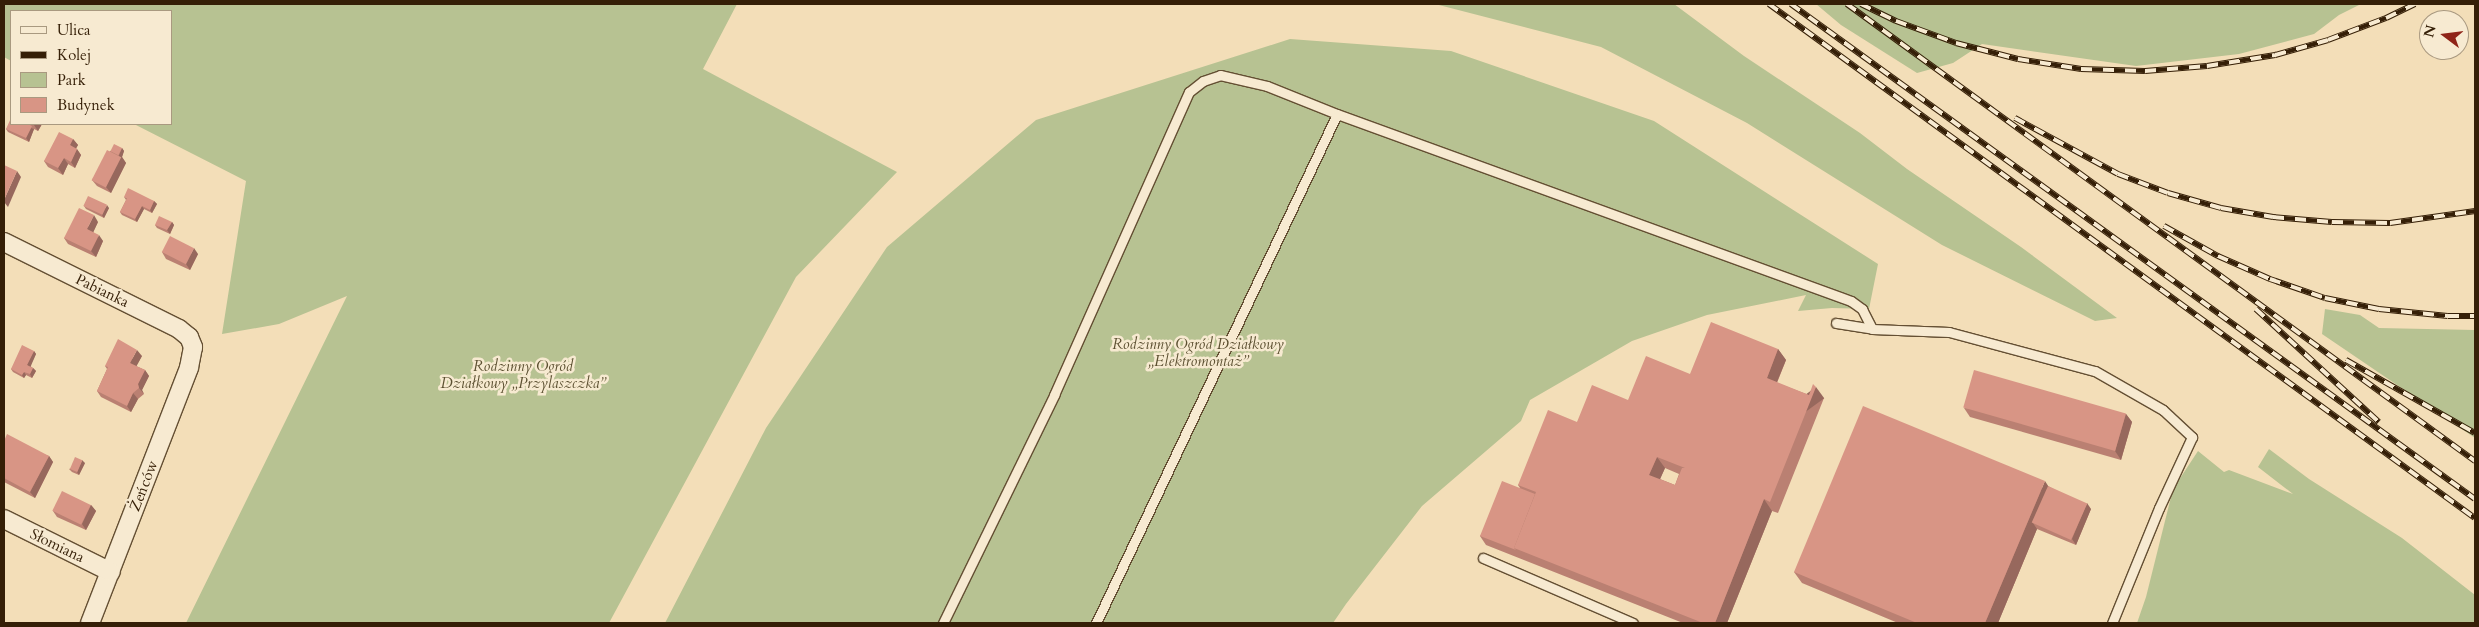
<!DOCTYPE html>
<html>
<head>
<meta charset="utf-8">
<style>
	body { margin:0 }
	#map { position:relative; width:2479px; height:627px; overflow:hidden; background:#f3deb8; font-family:Cardo,serif }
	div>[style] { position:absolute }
	.green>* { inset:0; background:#b7c292 }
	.roads { filter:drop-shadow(1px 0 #644f33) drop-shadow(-1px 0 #644f33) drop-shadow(0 1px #644f33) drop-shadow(0 -1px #644f33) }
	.service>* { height:9px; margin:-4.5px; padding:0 4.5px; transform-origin:4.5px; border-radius:4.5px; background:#f7ead1 }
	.minor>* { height:18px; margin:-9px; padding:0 9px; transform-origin:9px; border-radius:9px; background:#f7ead1 }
	.rail>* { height:5.5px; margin-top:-2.75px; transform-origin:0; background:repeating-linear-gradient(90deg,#f7ead1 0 11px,#351f07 0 22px); box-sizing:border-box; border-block:1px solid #351f07 }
	.wall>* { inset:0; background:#ba8072 }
	.shaded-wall>* { inset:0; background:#97685d; transform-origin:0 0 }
	.building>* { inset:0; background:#d89585; transform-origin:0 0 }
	span { translate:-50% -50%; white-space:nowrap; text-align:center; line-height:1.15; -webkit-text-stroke:5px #f7ead1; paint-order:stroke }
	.street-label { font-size:15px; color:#351f07 }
	.park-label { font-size:15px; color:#5c5031; font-style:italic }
	.frame { position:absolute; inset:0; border:5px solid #351f07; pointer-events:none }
	.legend { position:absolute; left:10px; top:10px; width:162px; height:115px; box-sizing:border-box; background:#f7ead1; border:1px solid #a99980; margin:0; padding:6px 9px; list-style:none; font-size:15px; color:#351f07 }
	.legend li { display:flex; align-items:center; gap:10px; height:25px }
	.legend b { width:25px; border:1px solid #a99980 }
	.north { position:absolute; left:2419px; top:10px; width:50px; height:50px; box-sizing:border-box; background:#f7ead1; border:1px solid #a99980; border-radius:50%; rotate:285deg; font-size:14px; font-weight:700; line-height:20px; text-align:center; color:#351f07 }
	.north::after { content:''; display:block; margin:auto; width:18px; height:22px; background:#8f2418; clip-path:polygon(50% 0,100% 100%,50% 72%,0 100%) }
</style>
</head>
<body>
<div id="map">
	<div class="green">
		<div style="clip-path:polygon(4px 4px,737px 4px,703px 69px,897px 172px,796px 277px,609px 623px,186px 623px,347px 296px,279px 324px,222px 334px,246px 181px,134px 124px,171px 124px,171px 11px,11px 11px,11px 61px,4px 57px)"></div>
		<div style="clip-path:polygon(1435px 4px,1674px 4px,1744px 56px,1860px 133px,1907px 169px,2021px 247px,2117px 318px,2095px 321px,1942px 245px,1747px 123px,1601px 47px)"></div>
		<div style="clip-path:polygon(1816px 4px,2361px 4px,2339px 15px,2314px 34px,2239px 54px,2136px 66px,1982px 44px,1953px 63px,1917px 73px,1841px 25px)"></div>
		<div style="clip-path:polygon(1290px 39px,1451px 51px,1654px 121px,1878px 264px,1869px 309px,1832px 308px,1798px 311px,1806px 295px,1707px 315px,1632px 341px,1530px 400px,1521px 421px,1422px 506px,1346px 604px,1333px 623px,665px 623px,766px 428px,887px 247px,1036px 120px)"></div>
		<div style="clip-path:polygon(2325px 309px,2360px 315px,2379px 328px,2475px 330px,2475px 438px,2322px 334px)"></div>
		<div style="clip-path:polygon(2269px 449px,2309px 479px,2402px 538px,2475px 595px,2475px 623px,2137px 623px,2146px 597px,2173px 489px,2198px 451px,2224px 472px,2229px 470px,2293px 494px,2258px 467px)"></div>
	</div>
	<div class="roads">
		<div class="service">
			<div style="left:1836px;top:323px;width:36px;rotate:9deg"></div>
			<div style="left:1483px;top:558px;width:163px;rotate:23.4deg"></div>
			<div style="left:943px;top:623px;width:254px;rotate:-64deg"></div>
			<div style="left:1054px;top:395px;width:332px;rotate:-66deg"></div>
			<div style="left:1189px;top:92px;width:18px;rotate:-38deg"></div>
			<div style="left:1203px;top:81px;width:18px;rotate:-19deg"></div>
			<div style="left:1220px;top:75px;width:48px;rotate:13.2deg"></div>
			<div style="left:1267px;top:86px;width:75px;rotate:21.8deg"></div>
			<div style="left:1337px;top:114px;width:547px;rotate:19.99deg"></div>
			<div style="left:1851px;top:301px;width:14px;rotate:36deg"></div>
			<div style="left:1862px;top:309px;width:22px;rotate:63deg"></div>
			<div style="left:1872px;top:329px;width:77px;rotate:2.2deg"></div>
			<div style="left:1949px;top:332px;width:151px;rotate:15deg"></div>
			<div style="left:2095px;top:371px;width:78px;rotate:29.8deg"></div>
			<div style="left:2163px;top:410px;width:40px;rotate:43deg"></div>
			<div style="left:2192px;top:437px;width:78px;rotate:114.9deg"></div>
			<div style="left:2159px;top:508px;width:124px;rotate:112.2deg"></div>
			<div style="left:1096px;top:623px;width:563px;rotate:-64.66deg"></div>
		</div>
		<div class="minor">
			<div style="left:4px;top:242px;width:195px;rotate:26.4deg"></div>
			<div style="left:179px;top:329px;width:13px;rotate:39deg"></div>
			<div style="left:189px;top:337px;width:11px;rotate:68deg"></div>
			<div style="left:193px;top:347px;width:21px;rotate:101deg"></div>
			<div style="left:189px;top:368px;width:274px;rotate:111.2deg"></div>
			<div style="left:4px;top:519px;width:119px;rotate:26.4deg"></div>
		</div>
	</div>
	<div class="rail">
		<div style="left:1769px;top:4px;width:873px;rotate:36.06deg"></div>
		<div style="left:1791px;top:4px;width:844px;rotate:35.89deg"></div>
		<div style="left:1847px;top:4px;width:777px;rotate:36.04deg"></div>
		<div style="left:1861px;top:4px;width:39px;rotate:26deg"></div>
		<div style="left:1896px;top:21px;width:64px;rotate:20.1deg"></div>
		<div style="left:1956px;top:43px;width:64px;rotate:14.5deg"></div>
		<div style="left:2018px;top:59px;width:64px;rotate:9deg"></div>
		<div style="left:2081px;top:69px;width:64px;rotate:1.8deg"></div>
		<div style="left:2145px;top:71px;width:62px;rotate:-4.6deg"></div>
		<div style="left:2207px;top:66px;width:69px;rotate:-9.2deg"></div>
		<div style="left:2275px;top:55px;width:55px;rotate:-15.8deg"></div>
		<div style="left:2328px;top:40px;width:62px;rotate:-20.8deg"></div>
		<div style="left:2386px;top:18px;width:32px;rotate:-26deg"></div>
		<div style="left:2015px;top:118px;width:117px;rotate:28.5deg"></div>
		<div style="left:2118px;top:174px;width:53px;rotate:20.8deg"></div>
		<div style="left:2168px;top:193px;width:55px;rotate:15.8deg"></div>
		<div style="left:2221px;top:208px;width:53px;rotate:9.8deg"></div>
		<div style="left:2273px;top:217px;width:59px;rotate:4.8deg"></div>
		<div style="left:2332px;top:222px;width:58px;rotate:1deg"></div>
		<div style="left:2390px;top:223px;width:86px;rotate:-8deg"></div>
		<div style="left:2164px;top:226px;width:62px;rotate:29.1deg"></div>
		<div style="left:2218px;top:256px;width:57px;rotate:23.9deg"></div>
		<div style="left:2270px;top:279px;width:58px;rotate:19.1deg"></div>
		<div style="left:2325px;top:298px;width:55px;rotate:11.5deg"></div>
		<div style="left:2379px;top:309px;width:69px;rotate:5.8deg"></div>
		<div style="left:2448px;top:316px;width:27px"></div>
		<div style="left:2256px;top:309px;width:167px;rotate:42.6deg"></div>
		<div style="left:2346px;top:360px;width:148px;rotate:29.5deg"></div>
	</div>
	<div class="wall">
		<div style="clip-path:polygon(11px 124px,42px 124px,38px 131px,34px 129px,29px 142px,8px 132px,6px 129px)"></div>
		<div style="clip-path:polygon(73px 139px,78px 145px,76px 148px,81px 155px,75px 168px,68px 164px,63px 175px,48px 167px,44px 161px)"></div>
		<div style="clip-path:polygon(122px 148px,124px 151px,122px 157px,126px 163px,111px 193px,97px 186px,92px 180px,110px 151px)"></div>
		<div style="clip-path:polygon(124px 197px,154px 201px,157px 204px,152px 213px,144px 209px,137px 222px,122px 215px,120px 212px,126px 200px)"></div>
		<div style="clip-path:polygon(84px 206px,109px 208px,104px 218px,86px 209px)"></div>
		<div style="clip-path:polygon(98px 222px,93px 232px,103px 241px,96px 257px,68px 244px,64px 238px)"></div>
		<div style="clip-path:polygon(172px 222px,174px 225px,170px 234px,157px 228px,155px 225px)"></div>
		<div style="clip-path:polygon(162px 252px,198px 254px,190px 270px,166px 259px)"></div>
		<div style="clip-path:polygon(evenodd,1778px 349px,1786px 360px,1777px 383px,1809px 395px,1824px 398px,1778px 513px,1772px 511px,1727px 623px,1683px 623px,1486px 545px,1480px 536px,1520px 488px,1518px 485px,1577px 422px,1690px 374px,1778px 349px,1665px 468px,1679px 474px,1675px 485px,1660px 479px,1665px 468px)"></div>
		<div style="clip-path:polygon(34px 351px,36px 354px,30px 366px,33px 368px,36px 371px,32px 378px,26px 375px,24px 378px,13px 372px,11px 369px)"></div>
		<div style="clip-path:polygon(142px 356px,136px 366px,145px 370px,149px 376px,142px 390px,144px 394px,138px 399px,131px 412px,101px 397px,97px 391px,107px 369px,105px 366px)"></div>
		<div style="clip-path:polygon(1964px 408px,2126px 414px,2132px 422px,2121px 460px,1970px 417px)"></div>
		<div style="clip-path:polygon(4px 441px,49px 456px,53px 462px,35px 498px,4px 482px)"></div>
		<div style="clip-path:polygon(85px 463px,79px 475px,72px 472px,69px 469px)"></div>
		<div style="clip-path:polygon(2048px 486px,2091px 509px,2076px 545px,2037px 529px,1998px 623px,1898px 623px,1802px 583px,1794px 572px)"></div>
		<div style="clip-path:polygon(91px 505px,96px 511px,86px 530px,57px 517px,53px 511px)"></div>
	</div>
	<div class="shaded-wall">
		<div style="clip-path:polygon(35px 124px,42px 124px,38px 131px,34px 125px)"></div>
		<div style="clip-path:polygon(31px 128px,34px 129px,29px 142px,26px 138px)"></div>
		<div style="clip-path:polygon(73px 139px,78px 145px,74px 152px,70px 145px)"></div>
		<div style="clip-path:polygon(122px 148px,124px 151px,122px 157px,126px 163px,111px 193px,106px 187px)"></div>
		<div style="clip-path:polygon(77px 149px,81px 155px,75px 168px,71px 162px)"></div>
		<div style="clip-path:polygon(64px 158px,68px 164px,63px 175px,58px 168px)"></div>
		<div style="clip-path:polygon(17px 171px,21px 177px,8px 207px,4px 202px,4px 200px)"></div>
		<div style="clip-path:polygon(154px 201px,157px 204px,152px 213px,150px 210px)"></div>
		<div style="clip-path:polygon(107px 205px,109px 208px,104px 218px,102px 215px)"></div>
		<div style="clip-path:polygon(142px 206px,144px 209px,137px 222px,135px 219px)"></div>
		<div style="clip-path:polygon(94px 215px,98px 222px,92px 235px,87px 229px)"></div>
		<div style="clip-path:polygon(172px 222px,174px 225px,170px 234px,167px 230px)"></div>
		<div style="clip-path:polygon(99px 235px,103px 241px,96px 257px,91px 251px)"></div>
		<div style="clip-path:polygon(194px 248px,198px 254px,190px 270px,186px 264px)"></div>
		<div style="clip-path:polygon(1778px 349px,1786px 360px,1774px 389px,1767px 378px)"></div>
		<div style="clip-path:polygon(137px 350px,142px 356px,135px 369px,130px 363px)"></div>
		<div style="clip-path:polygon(34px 351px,36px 354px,30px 368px,27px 365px)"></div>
		<div style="clip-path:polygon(33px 368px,36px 371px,32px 378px,30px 374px)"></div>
		<div style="clip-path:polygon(145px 370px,149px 376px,142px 390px,144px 394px,139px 388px,138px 384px)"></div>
		<div style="clip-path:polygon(24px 372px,26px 375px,24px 378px,22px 375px)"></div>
		<div style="left:1816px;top:387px;width:14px;height:124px;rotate:54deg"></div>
		<div style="clip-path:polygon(133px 393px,138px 399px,131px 412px,127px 406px)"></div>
		<div style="clip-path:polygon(2126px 414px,2132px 422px,2121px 460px,2115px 451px)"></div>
		<div style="clip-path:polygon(49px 456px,53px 462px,35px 498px,30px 492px)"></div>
		<div style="clip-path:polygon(1657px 457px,1665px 468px,1657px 486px,1649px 475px)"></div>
		<div style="clip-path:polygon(82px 460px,85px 463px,79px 475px,77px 472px)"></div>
		<div style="clip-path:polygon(2045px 481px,2052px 492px,2033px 523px,2037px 529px,1998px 623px,1985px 623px)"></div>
		<div style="clip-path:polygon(1764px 499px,1772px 511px,1727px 623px,1715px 623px)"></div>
		<div style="clip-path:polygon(2087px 503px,2091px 509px,2076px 545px,2072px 539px)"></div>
		<div style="clip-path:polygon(91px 505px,96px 511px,86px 530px,82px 524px)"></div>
	</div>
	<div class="building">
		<div style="clip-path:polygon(11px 118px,11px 124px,28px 124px,32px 126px,26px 138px,6px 129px)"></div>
		<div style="clip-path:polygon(59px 132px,73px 139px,70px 145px,77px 149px,71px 162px,64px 158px,58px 168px,44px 161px)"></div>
		<div style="left:114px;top:144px;width:9px;height:8px;rotate:27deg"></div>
		<div style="left:107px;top:150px;width:16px;height:34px;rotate:27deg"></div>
		<div style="clip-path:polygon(4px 165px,17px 171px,4px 200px)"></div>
		<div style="clip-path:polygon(128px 188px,154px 201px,150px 210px,142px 206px,135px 219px,120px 212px,127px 198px,124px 197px)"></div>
		<div style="left:88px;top:196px;width:21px;height:11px;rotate:25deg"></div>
		<div style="clip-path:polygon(79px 208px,94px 215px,87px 229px,99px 235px,91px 251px,64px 238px)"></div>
		<div style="clip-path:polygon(159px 216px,172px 222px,167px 230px,155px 225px)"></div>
		<div style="left:170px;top:236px;width:27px;height:18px;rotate:27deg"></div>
		<div style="clip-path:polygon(evenodd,1711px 322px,1778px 349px,1767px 378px,1809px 395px,1813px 384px,1816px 387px,1770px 502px,1764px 499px,1715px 623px,1703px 623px,1514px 548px,1536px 492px,1518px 485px,1548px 410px,1577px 422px,1592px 385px,1628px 400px,1646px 356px,1690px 374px,1711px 322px,1657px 457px,1685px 468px,1682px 468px,1675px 485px,1649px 475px,1657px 457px)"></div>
		<div style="clip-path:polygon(118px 339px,137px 350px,130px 363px,145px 370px,138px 384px,139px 388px,133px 393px,127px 406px,97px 391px,108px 367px,105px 366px)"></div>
		<div style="clip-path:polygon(22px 345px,34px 351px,27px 365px,33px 368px,30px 374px,24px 372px,22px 375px,11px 369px)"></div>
		<div style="left:1974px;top:370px;width:158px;height:39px;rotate:16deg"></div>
		<div style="clip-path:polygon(1863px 406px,2045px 481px,1985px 623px,1917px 623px,1794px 572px)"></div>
		<div style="clip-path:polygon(7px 434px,49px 456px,30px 492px,4px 478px,4px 441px)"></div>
		<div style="left:75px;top:457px;width:8px;height:13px;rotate:23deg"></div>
		<div style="clip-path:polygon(1502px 481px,1535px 494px,1514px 548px,1516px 550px,1480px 536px)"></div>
		<div style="left:2048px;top:486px;width:43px;height:40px;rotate:24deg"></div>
		<div style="left:62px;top:491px;width:32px;height:22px;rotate:26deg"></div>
	</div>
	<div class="street-label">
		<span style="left:102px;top:291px;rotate:26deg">Pabianka</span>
		<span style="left:144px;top:486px;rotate:-69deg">Żeńców</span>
		<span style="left:57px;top:546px;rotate:26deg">Słomiana</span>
	</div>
	<div class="park-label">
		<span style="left:1198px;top:353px">Rodzinny Ogród Działkowy<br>„Elektromontaż”</span>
		<span style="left:523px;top:375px">Rodzinny Ogród<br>Działkowy „Przylaszczka”</span>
	</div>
	<div class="frame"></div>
	<ul class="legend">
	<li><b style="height:6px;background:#f7ead1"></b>Ulica</li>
	<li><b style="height:6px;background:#351f07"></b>Kolej</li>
	<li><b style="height:14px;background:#b7c292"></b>Park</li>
	<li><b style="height:14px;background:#d89585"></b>Budynek</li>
	</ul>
	<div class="north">N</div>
</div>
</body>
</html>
